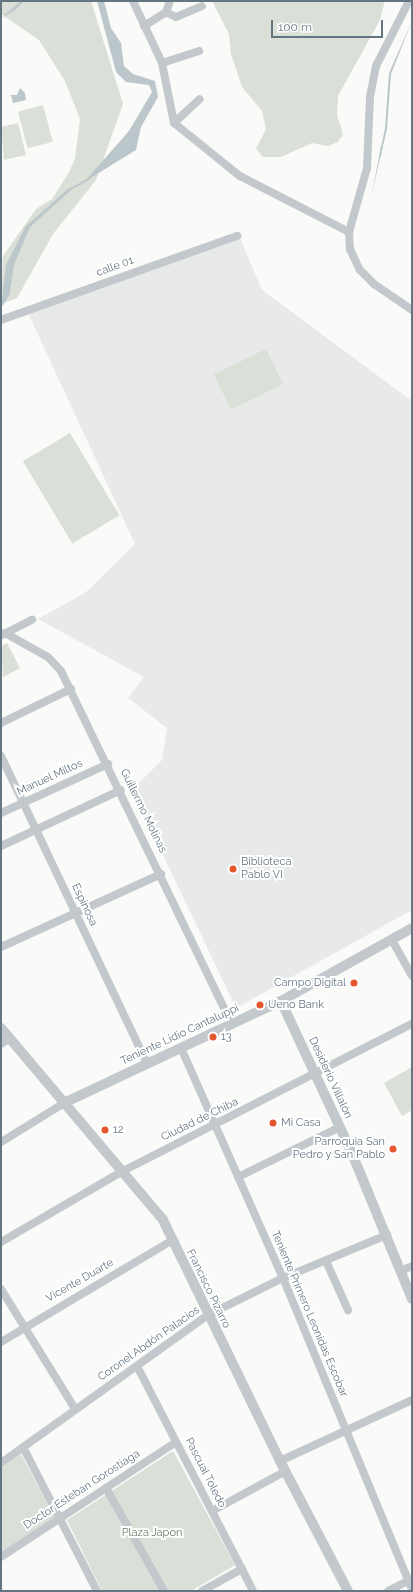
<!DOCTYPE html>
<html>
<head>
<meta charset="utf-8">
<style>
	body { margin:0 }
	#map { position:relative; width:413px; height:1592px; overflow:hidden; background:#fafaf8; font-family:Raleway,sans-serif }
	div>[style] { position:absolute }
	.built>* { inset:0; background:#e8e9e9 }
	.green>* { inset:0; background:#dadfd7; transform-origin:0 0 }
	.water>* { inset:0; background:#bbc7cb }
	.stream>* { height:2px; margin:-1px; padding:0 1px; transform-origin:1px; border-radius:1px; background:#bbc7cb }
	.minor>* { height:8px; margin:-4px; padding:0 4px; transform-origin:4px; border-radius:4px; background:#c3c8cc }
	.tertiary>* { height:10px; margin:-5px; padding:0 5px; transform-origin:5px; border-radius:5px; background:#c3c8cc }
	.dots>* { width:11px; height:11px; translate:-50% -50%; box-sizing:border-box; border:2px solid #fff; border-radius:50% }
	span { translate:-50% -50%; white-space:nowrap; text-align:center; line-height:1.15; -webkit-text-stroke:4px #fff; paint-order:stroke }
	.street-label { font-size:11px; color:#657683 }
	.poi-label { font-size:11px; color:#657683 }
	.left { translate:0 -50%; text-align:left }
	.right { translate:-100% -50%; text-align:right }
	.park-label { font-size:11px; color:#687a64 }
	.frame { position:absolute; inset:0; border:2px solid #657683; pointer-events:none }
	.scale { position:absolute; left:271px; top:20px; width:112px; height:18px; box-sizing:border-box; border:2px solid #657683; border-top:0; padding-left:5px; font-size:12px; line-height:14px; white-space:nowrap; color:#657683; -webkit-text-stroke:3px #fff; paint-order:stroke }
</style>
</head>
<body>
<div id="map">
	<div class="built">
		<div style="clip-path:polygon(240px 238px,262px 290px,412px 401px,412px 910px,236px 1008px,132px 790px,162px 760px,167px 728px,128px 698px,144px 677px,38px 619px,85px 593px,135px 544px,28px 313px)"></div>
	</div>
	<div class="green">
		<div style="clip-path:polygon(1px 1px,91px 1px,123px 104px,96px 180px,53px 234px,17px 298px,1px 304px,3px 256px,36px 209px,52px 199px,68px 174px,75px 159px,80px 119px,65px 81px,39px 40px,1px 14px)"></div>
		<div style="clip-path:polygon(212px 1px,385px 1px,380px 20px,338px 96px,337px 115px,343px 134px,338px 142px,328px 146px,312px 143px,281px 157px,263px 157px,256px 149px,266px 129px,262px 111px,242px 87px,231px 54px,229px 34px)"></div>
		<div style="left:43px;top:105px;width:38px;height:26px;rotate:75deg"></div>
		<div style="clip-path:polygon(18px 123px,26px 155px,4px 160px,1px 127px)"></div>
		<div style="left:266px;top:349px;width:39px;height:58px;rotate:64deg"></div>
		<div style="left:70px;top:433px;width:96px;height:55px;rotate:59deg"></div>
		<div style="clip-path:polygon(7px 643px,20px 668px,3px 677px,1px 646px)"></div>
		<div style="clip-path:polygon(412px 1067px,412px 1110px,402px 1116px,384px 1083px)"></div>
		<div style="clip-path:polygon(173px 1451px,235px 1565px,191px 1591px,102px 1591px,67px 1520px)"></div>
		<div style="clip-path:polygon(21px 1454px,55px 1518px,1px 1552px,1px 1468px)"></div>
	</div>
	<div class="water">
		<div style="clip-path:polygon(21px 1px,24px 1px,15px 10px,1px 18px)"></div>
		<div style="clip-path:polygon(97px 1px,104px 1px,111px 28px,121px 43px,124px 66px,133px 74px,155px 81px,158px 97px,141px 127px,136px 150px,71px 190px,30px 227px,14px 265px,9px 296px,1px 308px,6px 265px,26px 226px,68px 189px,85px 181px,129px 131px,152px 92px,149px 85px,126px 82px,116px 72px)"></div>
		<div style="clip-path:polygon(412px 21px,391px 74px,387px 129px,371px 197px,385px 128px,389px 73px)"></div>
		<div style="clip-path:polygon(20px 88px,25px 93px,26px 100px,13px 103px,11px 95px,17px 95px)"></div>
	</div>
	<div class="stream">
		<div style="left:380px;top:156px;width:10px;rotate:-79deg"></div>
		<div style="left:78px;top:185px;width:13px;rotate:-29deg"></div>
	</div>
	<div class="minor">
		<div style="left:133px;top:1px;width:68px;rotate:64.9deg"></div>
		<div style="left:162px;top:63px;width:61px;rotate:78.7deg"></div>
		<div style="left:174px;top:123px;width:85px;rotate:38.8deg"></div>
		<div style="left:240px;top:176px;width:123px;rotate:27.2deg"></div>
		<div style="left:409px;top:1px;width:73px;rotate:116.9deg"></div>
		<div style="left:376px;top:66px;width:32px;rotate:101deg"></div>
		<div style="left:370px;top:97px;width:71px;rotate:92.4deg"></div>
		<div style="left:367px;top:168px;width:66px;rotate:105.7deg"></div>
		<div style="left:349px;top:232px;width:17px;rotate:87deg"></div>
		<div style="left:350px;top:249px;width:23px;rotate:65deg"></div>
		<div style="left:360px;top:270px;width:20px;rotate:45deg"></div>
		<div style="left:374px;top:284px;width:46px;rotate:34.4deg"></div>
		<div style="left:166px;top:12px;width:12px;rotate:-70deg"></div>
		<div style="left:144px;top:26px;width:26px;rotate:-32deg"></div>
		<div style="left:166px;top:12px;width:11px;rotate:27deg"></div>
		<div style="left:176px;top:17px;width:28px;rotate:-23deg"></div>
		<div style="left:162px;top:63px;width:39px;rotate:-18deg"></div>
		<div style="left:174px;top:123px;width:35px;rotate:-43deg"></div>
		<div style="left:1px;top:320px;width:251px;rotate:-19.6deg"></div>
		<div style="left:5px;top:633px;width:49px;rotate:29.2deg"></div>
		<div style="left:48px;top:657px;width:19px;rotate:47deg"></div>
		<div style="left:61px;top:671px;width:393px;rotate:64.2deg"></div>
		<div style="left:2px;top:635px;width:34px;rotate:-27deg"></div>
		<div style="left:1px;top:723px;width:78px;rotate:-25.9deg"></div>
		<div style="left:1px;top:756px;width:341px;rotate:64.6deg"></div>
		<div style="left:1px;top:813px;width:118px;rotate:-24.6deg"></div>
		<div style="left:1px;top:846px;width:132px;rotate:-25deg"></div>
		<div style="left:392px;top:940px;width:41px;rotate:60.9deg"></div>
		<div style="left:1px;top:947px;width:176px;rotate:-24.5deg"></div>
		<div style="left:1px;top:1044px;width:11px;rotate:-34deg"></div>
		<div style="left:181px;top:1048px;width:252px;rotate:66.1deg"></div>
		<div style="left:283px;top:1278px;width:338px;rotate:67.5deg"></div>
		<div style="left:1px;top:1142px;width:76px;rotate:-31.6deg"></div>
		<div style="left:238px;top:1177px;width:114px;rotate:-26.1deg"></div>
		<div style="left:1px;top:1242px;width:141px;rotate:-30.2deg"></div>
		<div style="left:123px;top:1171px;width:324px;rotate:-27deg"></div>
		<div style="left:326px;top:1261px;width:54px;rotate:65.8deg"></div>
		<div style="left:401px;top:1271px;width:12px;rotate:-24deg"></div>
		<div style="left:1px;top:1289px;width:141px;rotate:58.3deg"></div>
		<div style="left:1px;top:1342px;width:198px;rotate:-30.7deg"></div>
		<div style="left:137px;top:1366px;width:253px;rotate:62.7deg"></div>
		<div style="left:23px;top:1447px;width:162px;rotate:62.8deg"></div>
		<div style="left:280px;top:1461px;width:145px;rotate:-24.8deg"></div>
		<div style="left:1px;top:1463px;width:254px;rotate:-35.6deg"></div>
		<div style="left:208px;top:1315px;width:84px;rotate:-26.3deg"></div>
		<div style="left:283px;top:1278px;width:113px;rotate:-22.5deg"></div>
		<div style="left:106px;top:1488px;width:118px;rotate:60.6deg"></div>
		<div style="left:212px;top:1511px;width:84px;rotate:-28.4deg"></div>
		<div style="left:1px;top:1557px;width:209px;rotate:-33.3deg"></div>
		<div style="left:202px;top:1591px;width:46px;rotate:-28.8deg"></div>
		<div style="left:388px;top:1591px;width:27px;rotate:-27deg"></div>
	</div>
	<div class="tertiary">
		<div style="left:281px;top:1001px;width:166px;rotate:65deg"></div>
		<div style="left:351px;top:1151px;width:160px;rotate:67.6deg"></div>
		<div style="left:1px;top:1028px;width:251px;rotate:49.8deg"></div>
		<div style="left:163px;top:1220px;width:268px;rotate:64.1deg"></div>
		<div style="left:280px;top:1461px;width:147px;rotate:62.4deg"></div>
		<div style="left:66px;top:1102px;width:238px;rotate:-25.2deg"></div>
		<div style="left:281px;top:1001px;width:150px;rotate:-29.1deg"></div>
	</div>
	<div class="dots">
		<div style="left:233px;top:869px;background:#e4572e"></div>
		<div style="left:354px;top:983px;background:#e4572e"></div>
		<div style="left:260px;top:1005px;background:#e4572e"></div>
		<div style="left:213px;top:1037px;background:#e4572e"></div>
		<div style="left:273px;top:1123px;background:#e4572e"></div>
		<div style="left:105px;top:1130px;background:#e4572e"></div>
		<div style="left:393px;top:1149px;background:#e4572e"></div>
	</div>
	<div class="street-label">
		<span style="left:115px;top:267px;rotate:-20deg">calle 01</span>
		<span style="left:50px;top:778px;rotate:-25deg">Manuel Miltos</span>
		<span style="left:143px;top:811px;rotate:64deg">Guillermo Molinas</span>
		<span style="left:84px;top:905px;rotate:65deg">Espinosa</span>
		<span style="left:180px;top:1035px;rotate:-25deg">Teniente Lidio Cantaluppi</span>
		<span style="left:330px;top:1078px;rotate:65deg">Desiderio Villalón</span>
		<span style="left:200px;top:1120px;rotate:-26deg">Ciudad de Chiba</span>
		<span style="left:80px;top:1281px;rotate:-30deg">Vicente Duarte</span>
		<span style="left:208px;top:1289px;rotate:64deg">Francisco Pizarro</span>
		<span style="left:309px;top:1314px;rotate:67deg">Teniente Primero Leonidas Escobar</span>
		<span style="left:149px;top:1344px;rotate:-35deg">Coronel Abdón Palacios</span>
		<span style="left:205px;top:1473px;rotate:63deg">Pascual Toledo</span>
		<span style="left:82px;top:1490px;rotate:-33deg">Doctor Esteban Gorostiaga</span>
	</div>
	<div class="poi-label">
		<span class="left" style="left:241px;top:869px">Biblioteca<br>Pablo VI</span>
		<span class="right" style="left:346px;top:983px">Campo Digital</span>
		<span class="left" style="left:268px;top:1005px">Ueno Bank</span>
		<span class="left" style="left:221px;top:1037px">13</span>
		<span class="left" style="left:281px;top:1123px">Mi Casa</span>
		<span class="left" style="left:113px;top:1130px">12</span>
		<span class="right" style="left:385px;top:1149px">Parroquia San<br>Pedro y San Pablo</span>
	</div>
	<div class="park-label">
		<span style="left:152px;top:1533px">Plaza Japon</span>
	</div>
	<div class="frame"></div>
	<div class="scale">100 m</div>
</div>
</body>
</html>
